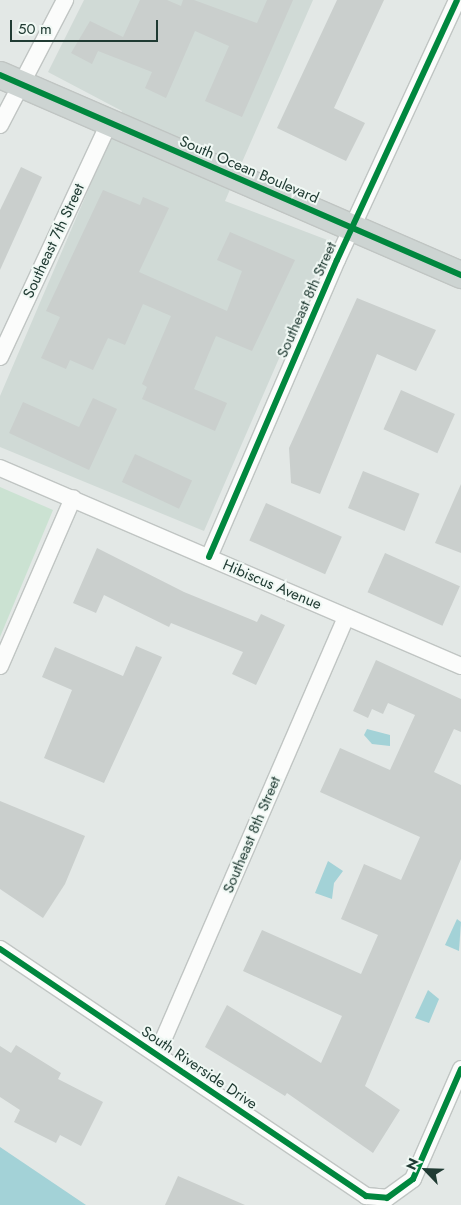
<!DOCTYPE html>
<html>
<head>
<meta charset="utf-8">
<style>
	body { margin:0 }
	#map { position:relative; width:461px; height:1205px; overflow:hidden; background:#e3e8e6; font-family:Jost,sans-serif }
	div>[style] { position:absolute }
	.built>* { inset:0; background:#d0dad6 }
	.green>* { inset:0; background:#cbe2d2 }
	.water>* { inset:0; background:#a3d2d7 }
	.building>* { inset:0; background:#cacfcd; transform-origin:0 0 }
	.roads { filter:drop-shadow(1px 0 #c0c5c3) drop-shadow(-1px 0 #c0c5c3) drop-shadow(0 1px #c0c5c3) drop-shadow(0 -1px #c0c5c3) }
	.minor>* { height:16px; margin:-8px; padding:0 8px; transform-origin:8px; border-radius:8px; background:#fbfcfb }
	.primary>* { height:26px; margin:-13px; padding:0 13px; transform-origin:13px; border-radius:13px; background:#cdd4d2 }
	.cycleway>* { height:6px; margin:-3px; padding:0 3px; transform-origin:3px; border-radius:3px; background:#00873e }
	span { translate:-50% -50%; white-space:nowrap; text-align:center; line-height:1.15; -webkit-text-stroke:4px #f0f8f4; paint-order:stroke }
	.street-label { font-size:15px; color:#203b33 }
	.north { position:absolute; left:401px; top:1145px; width:50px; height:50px; -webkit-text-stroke:4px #f0f8f4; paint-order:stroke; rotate:294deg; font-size:14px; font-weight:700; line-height:20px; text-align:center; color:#203b33 }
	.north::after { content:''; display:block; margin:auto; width:18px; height:22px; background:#203b33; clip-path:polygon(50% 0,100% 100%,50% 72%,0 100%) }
	.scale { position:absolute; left:10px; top:20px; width:148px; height:22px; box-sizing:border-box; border:2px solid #203b33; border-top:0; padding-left:6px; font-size:15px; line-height:18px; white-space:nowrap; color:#203b33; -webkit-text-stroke:4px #f0f8f4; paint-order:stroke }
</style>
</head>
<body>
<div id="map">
	<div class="built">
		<div style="clip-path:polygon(84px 0,313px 0,225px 201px,330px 241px,204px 531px,0 447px,0 396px,122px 111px,48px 72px)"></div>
	</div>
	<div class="green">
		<div style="clip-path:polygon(0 487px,53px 510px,0 637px)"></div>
	</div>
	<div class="water">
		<div style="clip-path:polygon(367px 729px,390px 735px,390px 746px,372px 744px,364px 735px)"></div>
		<div style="clip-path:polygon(328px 861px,343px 871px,334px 883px,332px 899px,315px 893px)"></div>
		<div style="clip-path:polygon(457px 919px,461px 922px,459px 951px,445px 945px)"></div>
		<div style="clip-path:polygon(428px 990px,439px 999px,429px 1023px,415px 1018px)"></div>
		<div style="clip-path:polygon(0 1147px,86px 1205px,0 1205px)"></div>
	</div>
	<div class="building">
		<div style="clip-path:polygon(140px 0,167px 0,181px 6px,183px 0,194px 0,257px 23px,267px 0,293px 0,242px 117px,205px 101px,229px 46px,195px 31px,166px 98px,145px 88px,152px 72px,98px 51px,92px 64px,71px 53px,90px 21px,123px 37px)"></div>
		<div style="clip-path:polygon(337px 0,384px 0,334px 108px,365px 123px,346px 161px,277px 128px)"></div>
		<div style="clip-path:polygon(21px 167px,42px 177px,0 270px,0 210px)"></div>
		<div style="clip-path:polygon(103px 190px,140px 205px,143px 197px,169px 208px,139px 272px,227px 311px,242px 271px,217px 260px,230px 232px,295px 260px,252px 351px,216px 336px,194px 389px,227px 403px,215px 431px,142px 399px,147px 387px,142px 384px,171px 316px,143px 304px,125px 345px,108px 338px,93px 370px,70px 360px,66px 369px,41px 358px,60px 317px,46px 311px)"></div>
		<div style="clip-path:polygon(357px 298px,436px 330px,416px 371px,377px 354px,320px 494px,291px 483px,289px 448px)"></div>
		<div style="left:401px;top:390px;width:59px;height:43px;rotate:24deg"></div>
		<div style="clip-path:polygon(93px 398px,117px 409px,89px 470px,9px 433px,23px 402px,79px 427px)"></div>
		<div style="left:135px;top:454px;width:63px;height:31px;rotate:25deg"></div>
		<div style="left:363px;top:471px;width:61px;height:40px;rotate:22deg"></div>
		<div style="clip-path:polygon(461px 484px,461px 553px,435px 543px)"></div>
		<div style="left:266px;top:503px;width:83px;height:41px;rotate:24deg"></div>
		<div style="clip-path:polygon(97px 548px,184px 592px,257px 622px,261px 614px,285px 625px,256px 685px,232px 674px,243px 652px,171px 623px,169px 627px,104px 595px,96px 613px,73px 603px)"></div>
		<div style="left:385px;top:553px;width:82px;height:43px;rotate:24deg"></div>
		<div style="clip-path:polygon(136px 646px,162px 657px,104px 783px,44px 758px,72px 690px,42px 677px,55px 647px,123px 676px)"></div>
		<div style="clip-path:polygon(376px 660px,461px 699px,461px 732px,454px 729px,434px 772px,461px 785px,461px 859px,365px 1086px,400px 1110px,373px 1153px,287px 1093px,285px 1096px,205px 1047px,227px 1005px,321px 1063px,342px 1016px,243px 971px,262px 930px,361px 974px,378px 935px,341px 919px,364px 864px,401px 880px,420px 837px,320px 792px,340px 748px,390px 770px,415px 715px,388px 703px,383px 714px,372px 709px,368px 718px,353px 711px)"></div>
		<div style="clip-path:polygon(0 801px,85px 836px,65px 884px,43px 918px,0 889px)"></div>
		<div style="clip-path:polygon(16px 1045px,61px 1073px,58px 1079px,103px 1102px,81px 1146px,60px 1135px,56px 1143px,14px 1122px,20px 1110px,0 1097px,0 1046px,11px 1053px)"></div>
		<div style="clip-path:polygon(178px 1176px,245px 1205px,165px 1205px)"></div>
	</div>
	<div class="roads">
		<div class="minor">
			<div style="left:0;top:125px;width:141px;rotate:-62.5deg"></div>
			<div style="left:0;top:357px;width:256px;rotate:-65deg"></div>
			<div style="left:0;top:468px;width:502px;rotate:23.24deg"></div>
			<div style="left:209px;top:557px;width:323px;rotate:-66.7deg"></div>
			<div style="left:337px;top:260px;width:286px;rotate:-65.2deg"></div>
			<div style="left:0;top:666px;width:183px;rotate:-66.5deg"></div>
			<div style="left:0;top:949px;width:442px;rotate:34deg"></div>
			<div style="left:366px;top:1196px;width:21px;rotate:5deg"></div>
			<div style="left:387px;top:1198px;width:32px;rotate:-36deg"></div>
			<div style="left:413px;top:1179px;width:120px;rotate:-66.4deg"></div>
			<div style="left:157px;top:1054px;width:476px;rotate:-66.6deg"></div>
		</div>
		<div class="primary">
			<div style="left:0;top:75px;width:503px;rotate:23.45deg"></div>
		</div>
	</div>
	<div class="cycleway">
		<div style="left:0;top:75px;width:503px;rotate:23.45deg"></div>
		<div style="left:209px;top:557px;width:323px;rotate:-66.7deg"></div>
		<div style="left:337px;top:260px;width:286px;rotate:-65.2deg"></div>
		<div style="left:0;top:949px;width:442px;rotate:34deg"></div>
		<div style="left:366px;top:1196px;width:21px;rotate:5deg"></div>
		<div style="left:387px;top:1198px;width:32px;rotate:-36deg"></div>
		<div style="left:413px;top:1179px;width:120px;rotate:-66.4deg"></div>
	</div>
	<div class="street-label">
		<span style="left:249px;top:170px;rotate:23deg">South Ocean Boulevard</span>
		<span style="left:54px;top:241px;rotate:-65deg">Southeast 7th Street</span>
		<span style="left:307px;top:300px;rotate:-66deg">Southeast 8th Street</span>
		<span style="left:272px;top:585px;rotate:23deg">Hibiscus Avenue</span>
		<span style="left:252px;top:835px;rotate:-67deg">Southeast 8th Street</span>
		<span style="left:199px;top:1068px;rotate:34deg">South Riverside Drive</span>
	</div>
	<div class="north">N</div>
	<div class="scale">50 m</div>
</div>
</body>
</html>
